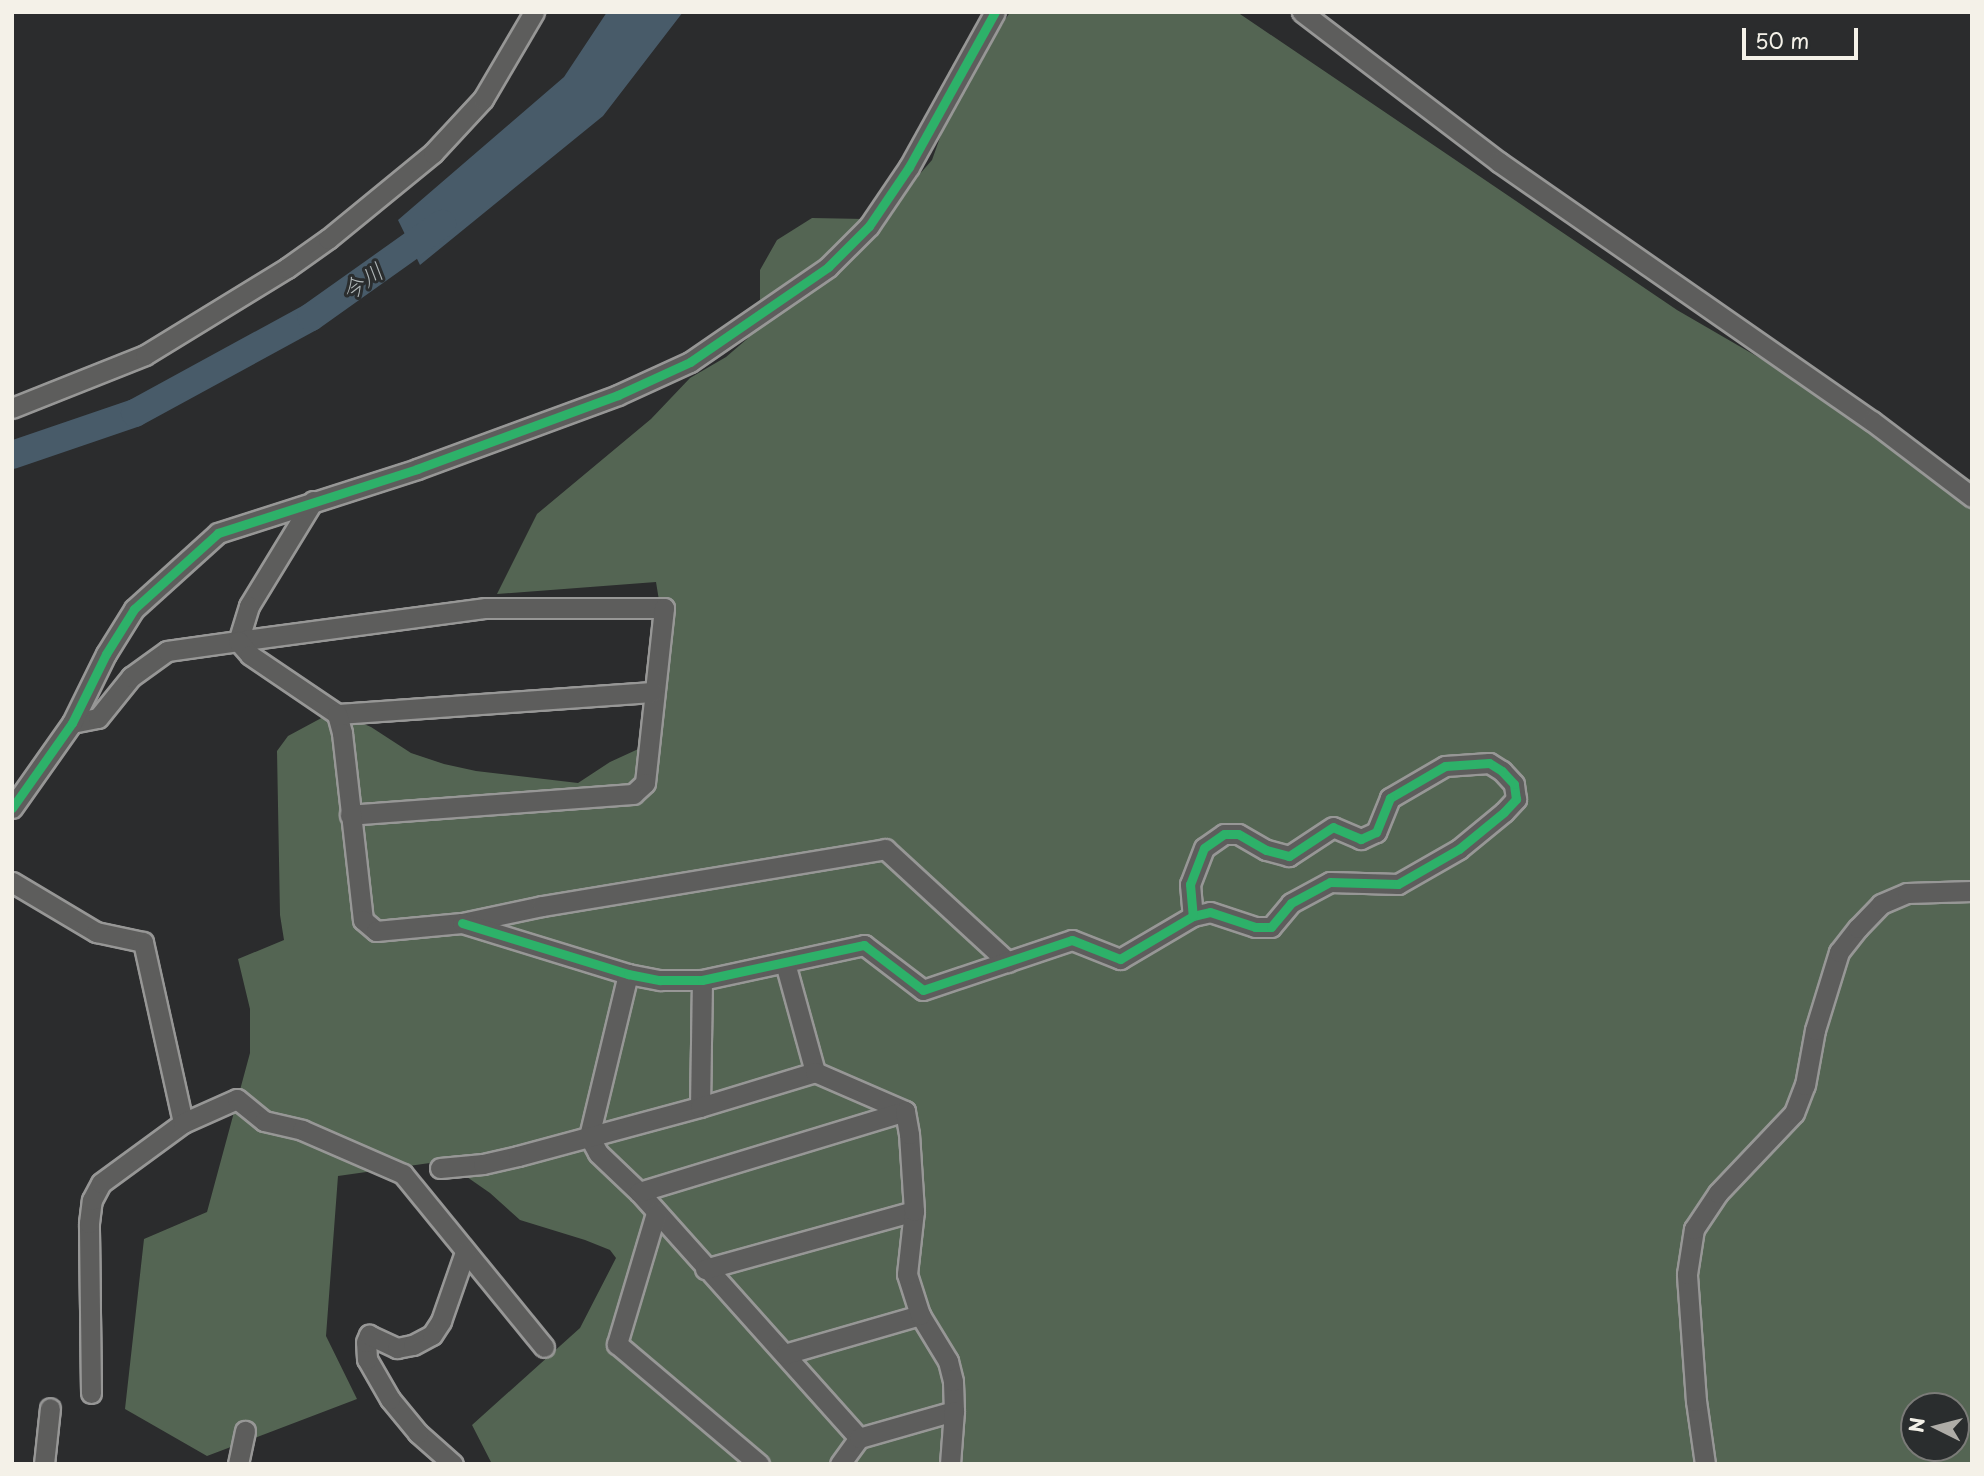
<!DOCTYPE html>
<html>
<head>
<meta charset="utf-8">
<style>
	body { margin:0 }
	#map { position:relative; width:1984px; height:1476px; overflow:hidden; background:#2b2c2d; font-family:"Playpen Sans","Klee One",sans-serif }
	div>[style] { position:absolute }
	.green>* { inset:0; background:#546553 }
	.water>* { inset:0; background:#485b69 }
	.river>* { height:28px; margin:-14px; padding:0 14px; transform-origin:14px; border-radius:14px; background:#485b69 }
	.roads { filter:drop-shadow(2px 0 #979796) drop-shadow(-2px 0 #979796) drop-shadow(0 2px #979796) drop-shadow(0 -2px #979796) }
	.minor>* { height:19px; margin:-9.5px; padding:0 9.5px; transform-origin:9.5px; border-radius:9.5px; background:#5d5d5c }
	.cycleway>* { height:9px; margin:-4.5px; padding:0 4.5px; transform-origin:4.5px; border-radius:4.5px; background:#2db169 }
	span { translate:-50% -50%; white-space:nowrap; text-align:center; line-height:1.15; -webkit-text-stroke:6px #2a2d2e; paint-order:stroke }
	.water-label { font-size:23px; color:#b0b7b8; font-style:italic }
	.frame { position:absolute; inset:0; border:14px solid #f4f1e8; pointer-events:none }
	.north { position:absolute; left:1900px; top:1392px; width:70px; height:70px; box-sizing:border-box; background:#2a2d2e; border:2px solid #7b7b78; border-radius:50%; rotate:276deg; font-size:19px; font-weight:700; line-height:28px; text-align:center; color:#f4f1e8 }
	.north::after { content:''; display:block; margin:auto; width:24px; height:32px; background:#aeaca7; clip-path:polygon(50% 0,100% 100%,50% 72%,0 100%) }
	.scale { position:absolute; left:1742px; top:28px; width:116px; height:32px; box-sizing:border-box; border:4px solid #f4f1e8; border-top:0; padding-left:9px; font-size:21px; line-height:24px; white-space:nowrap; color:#f4f1e8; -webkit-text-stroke:5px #2a2d2e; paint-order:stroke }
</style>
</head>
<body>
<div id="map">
	<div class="green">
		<div style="clip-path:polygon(evenodd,1010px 12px,1237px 12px,1677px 310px,1972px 481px,1972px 1464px,492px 1464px,472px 1425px,580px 1328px,616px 1258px,610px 1250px,585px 1240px,520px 1220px,490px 1193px,444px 1161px,338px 1176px,326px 1336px,357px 1399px,207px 1456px,125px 1409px,144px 1239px,207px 1212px,250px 1053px,250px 1009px,238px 959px,284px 940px,280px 915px,277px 751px,288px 736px,327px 715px,350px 718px,371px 727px,411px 753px,444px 764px,476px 771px,578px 783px,610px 762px,647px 745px,662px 619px,656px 582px,497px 594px,537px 514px,651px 419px,690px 378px,726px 357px,747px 339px,760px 321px,760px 270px,777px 240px,812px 218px,865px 219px,886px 200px,904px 192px,932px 160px,948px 115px,1010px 12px,1914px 1406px,1956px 1406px,1956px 1448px,1914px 1448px,1914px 1406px)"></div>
	</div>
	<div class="water">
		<div style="clip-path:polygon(607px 12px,683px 12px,603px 116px,420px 265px,398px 220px,564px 77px)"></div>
	</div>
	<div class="river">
		<div style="left:12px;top:455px;width:130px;rotate:-18.9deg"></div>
		<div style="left:135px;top:413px;width:200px;rotate:-28.6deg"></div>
		<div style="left:311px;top:317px;width:161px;rotate:-35.4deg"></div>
	</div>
	<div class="roads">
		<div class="minor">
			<div style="left:1302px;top:12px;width:248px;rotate:37.3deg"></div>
			<div style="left:1499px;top:162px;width:454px;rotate:34.8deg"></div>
			<div style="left:1872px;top:421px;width:126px;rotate:37.2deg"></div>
			<div style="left:12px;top:408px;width:143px;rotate:-21.7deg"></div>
			<div style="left:145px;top:355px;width:167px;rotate:-31.5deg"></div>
			<div style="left:287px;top:268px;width:50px;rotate:-35.3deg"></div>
			<div style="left:328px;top:239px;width:136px;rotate:-39.3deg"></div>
			<div style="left:433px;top:153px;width:74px;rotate:-47.2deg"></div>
			<div style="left:483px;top:99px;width:101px;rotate:-59.6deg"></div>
			<div style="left:313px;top:501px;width:123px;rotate:121.4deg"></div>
			<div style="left:249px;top:606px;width:37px;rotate:107deg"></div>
			<div style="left:238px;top:641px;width:250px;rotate:-7.6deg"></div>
			<div style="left:486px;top:608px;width:178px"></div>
			<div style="left:664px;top:608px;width:176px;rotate:96.2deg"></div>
			<div style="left:645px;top:783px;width:16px;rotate:137deg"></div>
			<div style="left:633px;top:794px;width:284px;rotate:175.8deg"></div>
			<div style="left:337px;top:714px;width:317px;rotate:-4deg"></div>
			<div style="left:72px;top:723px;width:26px;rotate:-11deg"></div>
			<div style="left:98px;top:718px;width:53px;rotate:-51.2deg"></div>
			<div style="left:131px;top:677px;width:44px;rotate:-35.8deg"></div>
			<div style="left:167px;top:651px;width:72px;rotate:-8deg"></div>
			<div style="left:238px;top:641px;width:18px;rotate:49deg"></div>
			<div style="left:250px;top:655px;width:105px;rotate:34.1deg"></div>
			<div style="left:337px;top:714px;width:20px;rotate:75deg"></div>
			<div style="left:342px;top:733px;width:188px;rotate:83.6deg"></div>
			<div style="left:363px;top:920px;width:17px;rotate:40deg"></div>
			<div style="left:376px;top:931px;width:86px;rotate:-5.3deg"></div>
			<div style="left:462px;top:923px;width:82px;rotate:-12deg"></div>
			<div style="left:542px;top:906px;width:348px;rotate:-9.4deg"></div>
			<div style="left:885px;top:849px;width:167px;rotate:42.6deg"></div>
			<div style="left:12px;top:808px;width:104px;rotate:-54.8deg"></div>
			<div style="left:72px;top:723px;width:77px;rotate:-63.8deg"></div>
			<div style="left:106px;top:654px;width:53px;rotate:-58.1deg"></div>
			<div style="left:134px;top:609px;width:113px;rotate:-42.1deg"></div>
			<div style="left:218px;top:533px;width:209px;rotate:-17.8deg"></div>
			<div style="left:417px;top:469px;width:214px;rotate:-20.2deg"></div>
			<div style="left:618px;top:395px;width:79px;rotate:-24.6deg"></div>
			<div style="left:690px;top:362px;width:168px;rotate:-34.5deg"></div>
			<div style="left:828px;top:267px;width:58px;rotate:-45deg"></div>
			<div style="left:869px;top:226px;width:71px;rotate:-55.9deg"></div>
			<div style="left:909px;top:167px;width:177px;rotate:-61deg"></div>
			<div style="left:12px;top:882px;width:98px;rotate:30.8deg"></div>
			<div style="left:96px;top:932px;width:48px;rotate:12deg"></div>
			<div style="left:143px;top:942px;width:185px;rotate:77.5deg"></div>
			<div style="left:462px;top:923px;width:174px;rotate:17.1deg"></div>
			<div style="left:628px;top:974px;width:33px;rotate:11deg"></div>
			<div style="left:660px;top:980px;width:42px"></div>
			<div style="left:702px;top:980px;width:166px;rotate:-12.2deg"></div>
			<div style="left:864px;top:945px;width:74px;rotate:37.3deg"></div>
			<div style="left:923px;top:990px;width:157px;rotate:-18.6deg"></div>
			<div style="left:1072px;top:940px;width:52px;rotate:21.6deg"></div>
			<div style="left:1120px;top:959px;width:85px;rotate:-30.5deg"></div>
			<div style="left:1193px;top:916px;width:17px;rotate:-13deg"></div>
			<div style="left:1210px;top:912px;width:47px;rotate:18.4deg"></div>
			<div style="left:1255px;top:927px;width:16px"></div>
			<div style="left:1271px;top:927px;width:31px;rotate:-50deg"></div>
			<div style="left:1291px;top:903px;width:44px;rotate:-28.3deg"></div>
			<div style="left:1330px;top:882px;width:68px;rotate:1.7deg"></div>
			<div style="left:1398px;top:884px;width:70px;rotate:-29.8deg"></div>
			<div style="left:1459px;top:849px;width:58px;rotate:-39.4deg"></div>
			<div style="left:1504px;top:812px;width:18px;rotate:-47deg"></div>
			<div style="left:1516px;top:799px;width:15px;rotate:-98deg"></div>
			<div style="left:1514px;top:784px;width:18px;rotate:-133deg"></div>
			<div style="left:1502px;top:771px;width:15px;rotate:-148deg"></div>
			<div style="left:1489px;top:763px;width:44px;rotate:176.1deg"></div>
			<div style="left:1445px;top:766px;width:64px;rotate:149.8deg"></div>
			<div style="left:1390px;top:798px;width:37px;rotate:112deg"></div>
			<div style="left:1376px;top:832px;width:17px;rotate:155deg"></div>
			<div style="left:1361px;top:839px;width:30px;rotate:-157deg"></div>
			<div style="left:1333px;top:827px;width:53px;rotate:146.6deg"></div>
			<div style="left:1289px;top:856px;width:24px;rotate:-165deg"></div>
			<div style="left:1266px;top:850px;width:32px;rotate:-150deg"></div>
			<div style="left:1238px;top:834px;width:14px;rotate:180deg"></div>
			<div style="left:1224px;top:834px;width:24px;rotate:145deg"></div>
			<div style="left:1204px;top:848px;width:39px;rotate:111deg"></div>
			<div style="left:1190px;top:884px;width:32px;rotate:85deg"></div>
			<div style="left:785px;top:963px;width:113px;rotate:74.6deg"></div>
			<div style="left:628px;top:974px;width:167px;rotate:103.5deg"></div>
			<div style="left:589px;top:1136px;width:19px;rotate:62deg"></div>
			<div style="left:598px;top:1153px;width:57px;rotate:43.6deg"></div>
			<div style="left:639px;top:1192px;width:330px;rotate:48.2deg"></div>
			<div style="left:700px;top:1107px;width:127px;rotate:-89.1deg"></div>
			<div style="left:440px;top:1168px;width:43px;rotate:-5.3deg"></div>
			<div style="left:483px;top:1164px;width:36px;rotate:-13deg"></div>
			<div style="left:518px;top:1156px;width:188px;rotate:-15.1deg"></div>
			<div style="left:700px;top:1107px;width:120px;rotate:-16.9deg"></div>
			<div style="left:815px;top:1072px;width:98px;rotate:23.4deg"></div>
			<div style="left:639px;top:1192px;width:278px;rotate:-16.9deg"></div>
			<div style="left:656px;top:1213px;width:137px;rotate:106.6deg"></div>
			<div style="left:617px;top:1344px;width:186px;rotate:40.2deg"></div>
			<div style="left:705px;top:1269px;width:217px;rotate:-15.5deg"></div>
			<div style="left:785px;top:1354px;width:141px;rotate:-16.1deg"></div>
			<div style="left:91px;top:1393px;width:170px;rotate:-90.7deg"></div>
			<div style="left:89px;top:1223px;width:23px;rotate:-83deg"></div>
			<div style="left:92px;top:1200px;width:19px;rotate:-62deg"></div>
			<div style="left:101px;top:1183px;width:102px;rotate:-36.2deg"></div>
			<div style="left:183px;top:1123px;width:59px;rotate:-24deg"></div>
			<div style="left:237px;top:1099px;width:35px;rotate:39deg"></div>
			<div style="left:264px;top:1121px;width:39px;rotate:13deg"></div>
			<div style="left:302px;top:1130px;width:110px;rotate:23.5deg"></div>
			<div style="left:403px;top:1174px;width:223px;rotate:50.8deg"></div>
			<div style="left:44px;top:1464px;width:56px;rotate:-83.9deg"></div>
			<div style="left:238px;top:1464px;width:34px;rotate:-78deg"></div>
			<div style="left:453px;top:1464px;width:47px;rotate:-138.5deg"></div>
			<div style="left:418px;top:1433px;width:44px;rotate:-129.5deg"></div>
			<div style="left:390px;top:1399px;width:46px;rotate:-119.9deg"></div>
			<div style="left:367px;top:1359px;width:17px;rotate:-93deg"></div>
			<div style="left:366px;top:1342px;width:8px;rotate:-67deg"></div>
			<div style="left:369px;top:1335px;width:31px;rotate:25deg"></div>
			<div style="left:397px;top:1348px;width:16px;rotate:-11deg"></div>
			<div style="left:413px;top:1345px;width:21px;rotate:-28deg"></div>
			<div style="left:432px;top:1335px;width:17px;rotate:-57deg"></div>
			<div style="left:441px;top:1321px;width:73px;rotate:-70.8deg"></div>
			<div style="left:840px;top:1464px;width:32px;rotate:-54deg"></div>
			<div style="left:859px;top:1438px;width:99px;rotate:-15.9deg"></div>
			<div style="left:954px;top:1411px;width:30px;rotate:-92deg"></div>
			<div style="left:953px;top:1381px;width:21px;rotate:-104deg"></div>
			<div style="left:948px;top:1361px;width:54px;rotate:-121.3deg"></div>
			<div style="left:920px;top:1315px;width:43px;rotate:-107.6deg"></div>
			<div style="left:907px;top:1274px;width:63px;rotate:-83.7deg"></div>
			<div style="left:914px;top:1211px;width:77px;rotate:-93.7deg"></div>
			<div style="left:909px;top:1134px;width:23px;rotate:-100deg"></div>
			<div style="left:950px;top:1464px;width:53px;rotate:-85.7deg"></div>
			<div style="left:1705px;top:1464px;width:64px;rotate:-98.1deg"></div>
			<div style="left:1696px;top:1401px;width:127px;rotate:-94.1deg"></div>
			<div style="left:1687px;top:1274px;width:46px;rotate:-81.2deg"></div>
			<div style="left:1694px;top:1229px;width:43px;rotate:-56.3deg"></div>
			<div style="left:1718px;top:1193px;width:110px;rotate:-46.5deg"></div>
			<div style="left:1794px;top:1113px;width:30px;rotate:-69deg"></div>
			<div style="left:1805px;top:1085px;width:56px;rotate:-79.7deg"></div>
			<div style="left:1815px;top:1030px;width:82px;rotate:-72.9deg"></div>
			<div style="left:1839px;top:952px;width:31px;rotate:-52deg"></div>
			<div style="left:1858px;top:928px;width:33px;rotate:-46deg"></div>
			<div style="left:1881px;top:904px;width:28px;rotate:-23deg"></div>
			<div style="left:1907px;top:893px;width:65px;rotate:-1.8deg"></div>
		</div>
	</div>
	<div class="cycleway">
		<div style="left:12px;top:808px;width:104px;rotate:-54.8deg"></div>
		<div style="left:72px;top:723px;width:77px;rotate:-63.8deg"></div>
		<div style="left:106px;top:654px;width:53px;rotate:-58.1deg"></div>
		<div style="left:134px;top:609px;width:113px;rotate:-42.1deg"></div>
		<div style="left:218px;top:533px;width:209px;rotate:-17.8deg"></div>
		<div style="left:417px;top:469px;width:214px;rotate:-20.2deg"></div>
		<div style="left:618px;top:395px;width:79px;rotate:-24.6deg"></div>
		<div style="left:690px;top:362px;width:168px;rotate:-34.5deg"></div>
		<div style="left:828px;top:267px;width:58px;rotate:-45deg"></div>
		<div style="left:869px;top:226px;width:71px;rotate:-55.9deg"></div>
		<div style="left:909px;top:167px;width:177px;rotate:-61deg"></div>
		<div style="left:462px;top:923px;width:174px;rotate:17.1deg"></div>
		<div style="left:628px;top:974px;width:33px;rotate:11deg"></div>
		<div style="left:660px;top:980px;width:42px"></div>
		<div style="left:702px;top:980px;width:166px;rotate:-12.2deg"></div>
		<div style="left:864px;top:945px;width:74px;rotate:37.3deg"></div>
		<div style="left:923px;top:990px;width:157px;rotate:-18.6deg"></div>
		<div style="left:1072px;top:940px;width:52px;rotate:21.6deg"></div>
		<div style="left:1120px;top:959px;width:85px;rotate:-30.5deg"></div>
		<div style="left:1193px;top:916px;width:17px;rotate:-13deg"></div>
		<div style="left:1210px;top:912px;width:47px;rotate:18.4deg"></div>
		<div style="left:1255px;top:927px;width:16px"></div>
		<div style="left:1271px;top:927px;width:31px;rotate:-50deg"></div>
		<div style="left:1291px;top:903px;width:44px;rotate:-28.3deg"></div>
		<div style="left:1330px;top:882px;width:68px;rotate:1.7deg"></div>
		<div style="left:1398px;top:884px;width:70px;rotate:-29.8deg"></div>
		<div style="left:1459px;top:849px;width:58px;rotate:-39.4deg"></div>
		<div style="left:1504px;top:812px;width:18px;rotate:-47deg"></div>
		<div style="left:1516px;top:799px;width:15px;rotate:-98deg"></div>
		<div style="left:1514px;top:784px;width:18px;rotate:-133deg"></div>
		<div style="left:1502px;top:771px;width:15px;rotate:-148deg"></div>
		<div style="left:1489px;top:763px;width:44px;rotate:176.1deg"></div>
		<div style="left:1445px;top:766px;width:64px;rotate:149.8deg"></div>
		<div style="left:1390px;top:798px;width:37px;rotate:112deg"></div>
		<div style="left:1376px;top:832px;width:17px;rotate:155deg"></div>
		<div style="left:1361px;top:839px;width:30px;rotate:-157deg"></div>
		<div style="left:1333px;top:827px;width:53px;rotate:146.6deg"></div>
		<div style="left:1289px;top:856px;width:24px;rotate:-165deg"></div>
		<div style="left:1266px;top:850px;width:32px;rotate:-150deg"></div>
		<div style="left:1238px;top:834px;width:14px;rotate:180deg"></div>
		<div style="left:1224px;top:834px;width:24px;rotate:145deg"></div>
		<div style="left:1204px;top:848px;width:39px;rotate:111deg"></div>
		<div style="left:1190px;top:884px;width:32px;rotate:85deg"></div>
	</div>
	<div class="water-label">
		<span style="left:362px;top:281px;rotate:-35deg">今川</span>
	</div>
	<div class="frame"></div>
	<div class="north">N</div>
	<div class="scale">50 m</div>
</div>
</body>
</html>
